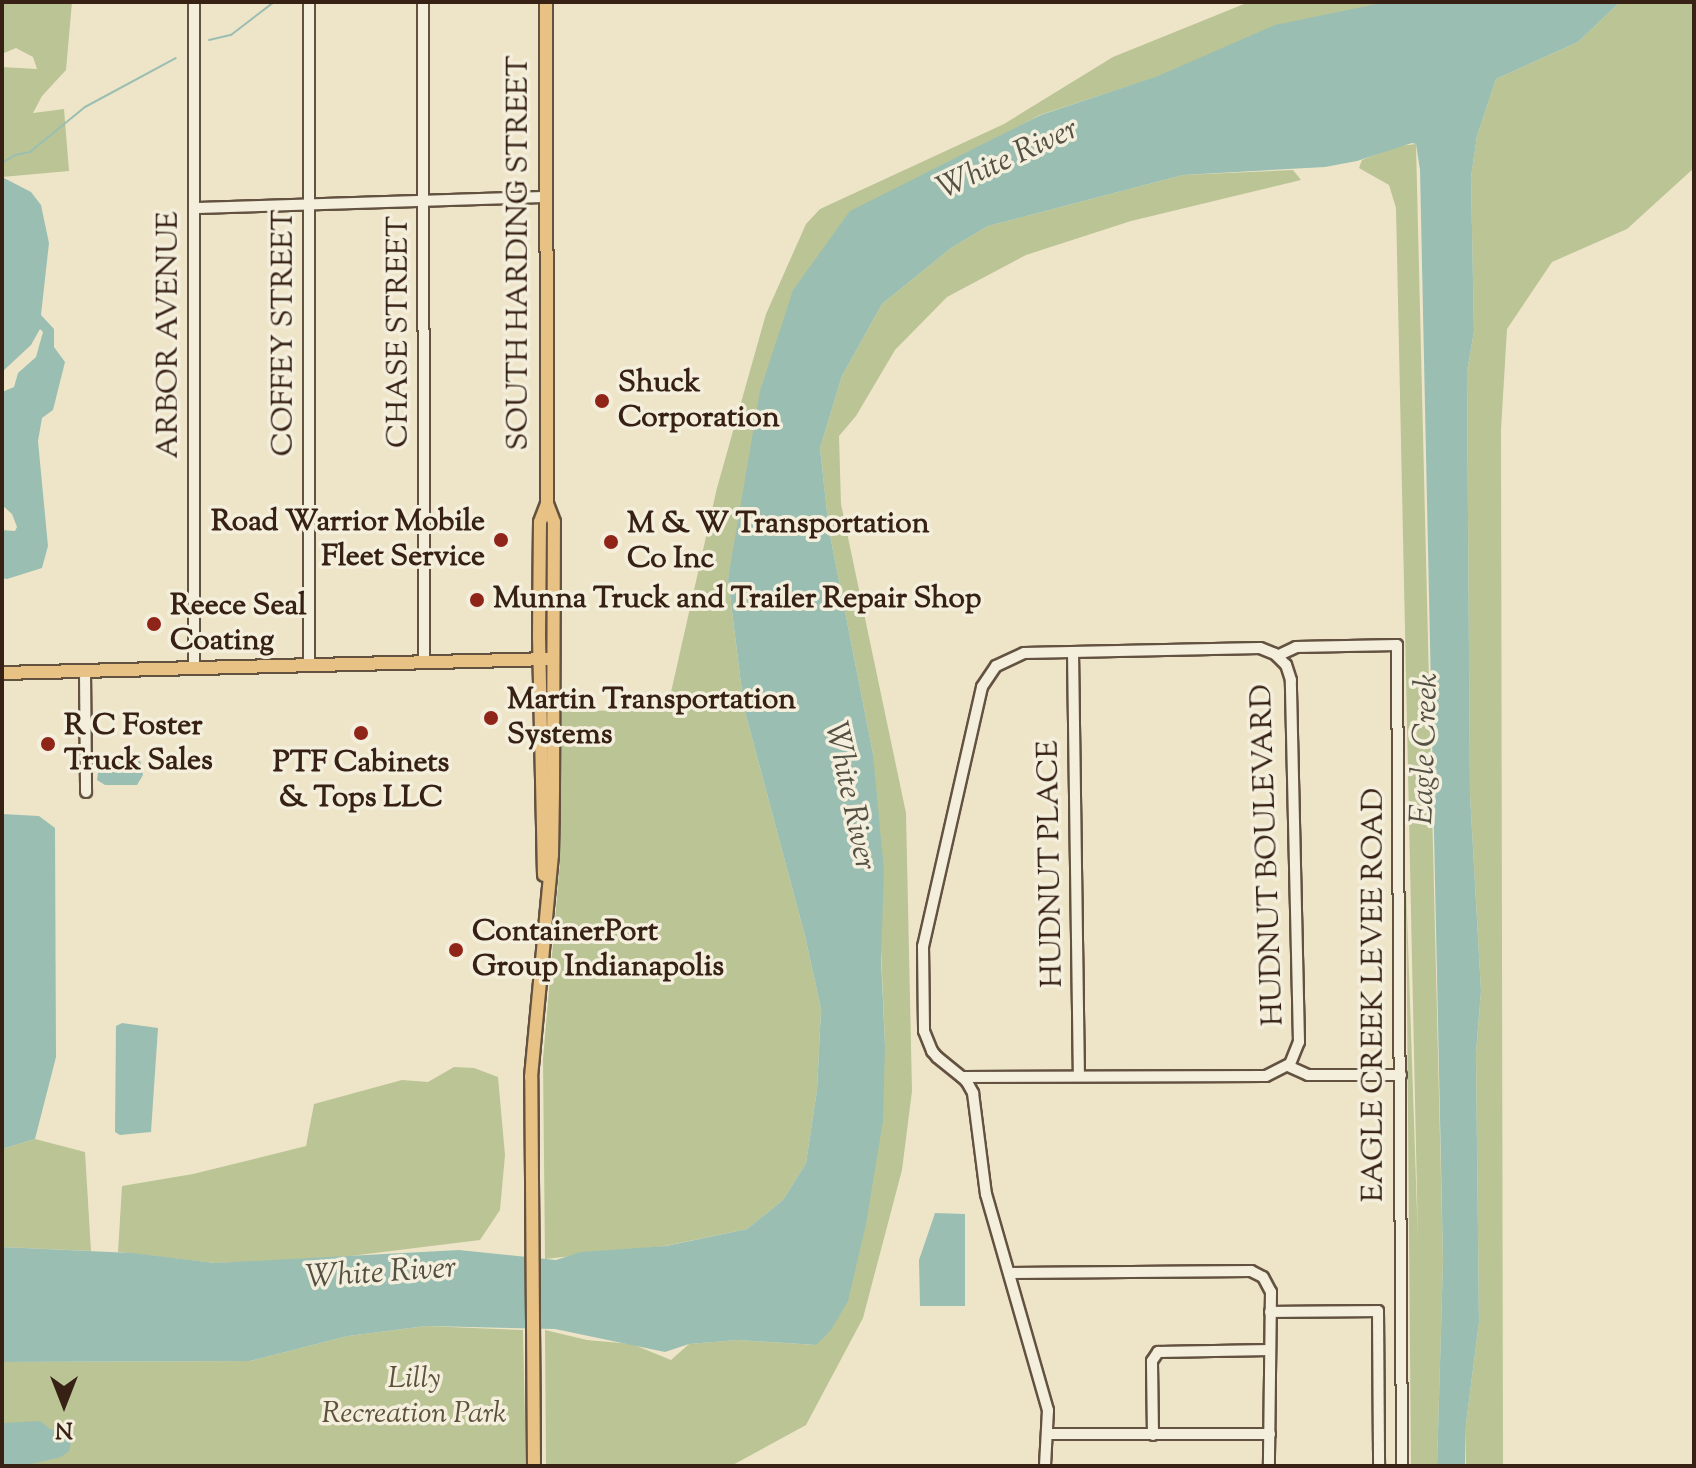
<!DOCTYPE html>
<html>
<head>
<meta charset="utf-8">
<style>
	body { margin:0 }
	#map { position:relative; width:1696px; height:1468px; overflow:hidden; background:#eee5c9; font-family:"Sorts Mill Goudy",serif }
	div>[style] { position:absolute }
	.green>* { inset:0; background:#bbc495 }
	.water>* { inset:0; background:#9abfb2 }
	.stream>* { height:2px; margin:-1px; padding:0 1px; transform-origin:1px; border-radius:1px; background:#9abfb2 }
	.roads { filter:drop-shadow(2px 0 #645241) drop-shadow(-2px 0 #645241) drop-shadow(0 2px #645241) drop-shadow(0 -2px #645241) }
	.minor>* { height:10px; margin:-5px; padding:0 5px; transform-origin:5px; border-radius:5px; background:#f4eedc }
	.major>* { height:12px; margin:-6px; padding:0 6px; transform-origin:6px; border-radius:6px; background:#e7c284 }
	.dots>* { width:22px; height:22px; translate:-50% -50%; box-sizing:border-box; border:4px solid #f4eedc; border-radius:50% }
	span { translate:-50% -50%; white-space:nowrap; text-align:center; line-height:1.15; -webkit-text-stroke:7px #f4eedc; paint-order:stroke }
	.street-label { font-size:30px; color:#362114 }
	.poi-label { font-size:30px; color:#362114; font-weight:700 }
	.left { translate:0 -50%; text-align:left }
	.right { translate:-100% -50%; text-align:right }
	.park-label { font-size:30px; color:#5e523b; font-style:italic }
	.water-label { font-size:32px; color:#545043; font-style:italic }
	.frame { position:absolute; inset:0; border:4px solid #362114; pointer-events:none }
	.north { position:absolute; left:24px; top:1364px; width:80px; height:80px; -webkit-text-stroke:6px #f4eedc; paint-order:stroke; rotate:180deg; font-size:22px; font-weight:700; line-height:32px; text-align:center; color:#362114 }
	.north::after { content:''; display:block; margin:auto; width:28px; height:36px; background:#362114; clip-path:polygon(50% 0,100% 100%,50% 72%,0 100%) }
</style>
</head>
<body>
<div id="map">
	<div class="green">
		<div style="clip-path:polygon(2px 2px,72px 2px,66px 70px,42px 96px,33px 113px,64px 109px,69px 171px,2px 177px,2px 67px,37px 69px,33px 57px,16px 48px,2px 54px)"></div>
		<div style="clip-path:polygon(1249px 2px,1386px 2px,1040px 115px,964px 156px,745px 494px,728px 579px,744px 708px,805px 936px,821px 1009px,817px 1090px,806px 1163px,783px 1200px,747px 1229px,665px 1246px,545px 1259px,543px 1059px,560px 862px,561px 711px,667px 710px,717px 488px,766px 314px,806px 224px,820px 209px,1004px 124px,1113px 57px)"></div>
		<div style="clip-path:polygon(1620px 2px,1694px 2px,1694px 168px,1627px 229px,1552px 262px,1507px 329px,1501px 430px,1503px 1466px,1466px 1466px,1466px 1424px,1479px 1322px,1476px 1053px,1481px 991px,1470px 794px,1467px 372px,1474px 331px,1471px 177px,1477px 136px,1496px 79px,1578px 42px)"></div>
		<div style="clip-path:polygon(1416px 144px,1443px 1261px,1437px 1466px,1411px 1466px,1406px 883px,1418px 1241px,1396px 208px,1389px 185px,1359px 168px,1362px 160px,1399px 146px)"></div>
		<div style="clip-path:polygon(1293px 170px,1301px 180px,1131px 221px,1026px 255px,947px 297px,895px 350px,856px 416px,839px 436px,841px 504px,906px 813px,912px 1091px,902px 1170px,863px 1318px,806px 1425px,731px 1466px,546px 1466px,545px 1330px,587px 1340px,632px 1344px,671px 1360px,689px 1344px,738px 1340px,815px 1345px,885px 1045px,873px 754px,829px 530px,820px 448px,842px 376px,882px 304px,951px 248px,988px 226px,1183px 175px)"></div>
		<div style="clip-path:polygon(454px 1067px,474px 1068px,498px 1077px,505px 1155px,500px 1210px,480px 1240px,318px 1260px,215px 1263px,118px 1252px,122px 1186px,193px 1174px,306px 1146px,314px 1104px,402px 1080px,428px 1082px)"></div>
		<div style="clip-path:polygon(35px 1139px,85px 1152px,91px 1251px,2px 1247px,2px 1149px)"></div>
		<div style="clip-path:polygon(426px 1326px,523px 1330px,526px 1466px,2px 1466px,2px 1362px,250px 1361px,348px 1336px)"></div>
	</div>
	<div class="water">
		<div style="clip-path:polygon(1386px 2px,1620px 2px,1578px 42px,1496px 79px,1477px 136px,1471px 177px,1474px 331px,1467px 372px,1470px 794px,1481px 991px,1476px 1053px,1479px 1322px,1466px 1424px,1465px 1466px,1437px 1466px,1443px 1261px,1420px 170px,1416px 144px,1412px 143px,1357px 161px,1325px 167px,1183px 175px,988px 226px,951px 248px,882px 304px,842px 376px,820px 448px,829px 530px,873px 754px,884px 871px,881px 958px,885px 1045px,883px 1121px,866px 1224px,848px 1301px,831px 1330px,816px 1345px,738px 1340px,689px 1344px,665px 1352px,555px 1329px,426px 1326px,348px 1336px,250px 1361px,2px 1362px,2px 1247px,132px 1253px,215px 1263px,459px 1250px,556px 1260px,581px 1252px,666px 1246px,747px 1229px,783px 1200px,806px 1163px,817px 1090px,821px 1009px,805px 936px,744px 708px,728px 579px,760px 391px,793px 290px,850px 211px,1041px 115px,1158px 76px,1275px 25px)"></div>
		<div style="clip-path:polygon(2px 177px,31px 192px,41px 205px,49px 243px,41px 315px,54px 329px,54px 347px,65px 362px,53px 410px,42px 418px,38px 441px,48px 546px,42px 568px,7px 579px,2px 578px,2px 530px,15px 531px,17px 527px,12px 514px,2px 505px,2px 392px,14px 387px,18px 373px,36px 357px,43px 332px,40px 329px,31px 345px,2px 372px)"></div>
		<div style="clip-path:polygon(139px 755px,143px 775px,137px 785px,105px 785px,97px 780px,100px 758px)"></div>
		<div style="clip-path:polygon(2px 814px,39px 816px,55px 828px,56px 1057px,35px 1139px,2px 1149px)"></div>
		<div style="clip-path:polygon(122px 1023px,158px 1028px,151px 1132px,120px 1135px,115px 1132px,116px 1026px)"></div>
		<div style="clip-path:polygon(935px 1213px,965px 1214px,965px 1306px,920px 1306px,919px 1260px)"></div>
		<div style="clip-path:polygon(40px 1421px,50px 1429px,64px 1432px,71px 1443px,69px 1451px,61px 1457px,23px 1466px,5px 1465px,2px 1461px,2px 1423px)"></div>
	</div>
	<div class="stream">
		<div style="left:209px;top:40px;width:23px;rotate:-13deg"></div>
		<div style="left:231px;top:35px;width:54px;rotate:-37.5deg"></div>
		<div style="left:2px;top:163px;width:15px;rotate:-32deg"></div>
		<div style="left:15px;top:155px;width:15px;rotate:-11deg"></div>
		<div style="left:30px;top:152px;width:71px;rotate:-39.3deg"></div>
		<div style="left:85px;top:107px;width:103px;rotate:-28.3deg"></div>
	</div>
	<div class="roads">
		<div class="minor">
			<div style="left:423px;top:2px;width:660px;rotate:89.91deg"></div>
			<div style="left:195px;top:208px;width:351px;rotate:-1.8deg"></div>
			<div style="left:1073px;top:652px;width:423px;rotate:89.2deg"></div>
			<div style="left:1277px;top:656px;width:21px;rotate:-25deg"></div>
			<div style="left:1296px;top:647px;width:101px;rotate:-1.1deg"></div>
			<div style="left:1397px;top:645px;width:821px;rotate:89.65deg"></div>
			<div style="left:309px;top:665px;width:663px;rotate:-90deg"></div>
			<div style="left:194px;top:668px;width:666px;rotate:-90deg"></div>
			<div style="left:85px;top:671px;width:121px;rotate:89.5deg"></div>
			<div style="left:1288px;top:1066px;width:22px;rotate:24deg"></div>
			<div style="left:1308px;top:1075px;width:93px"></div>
			<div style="left:962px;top:1077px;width:304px;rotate:-0.2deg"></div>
			<div style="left:1266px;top:1076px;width:27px;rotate:-27deg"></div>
			<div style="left:1290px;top:1064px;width:24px;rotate:-68deg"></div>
			<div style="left:1299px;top:1042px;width:362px;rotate:-91.3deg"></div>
			<div style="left:1291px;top:680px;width:16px;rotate:-108deg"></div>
			<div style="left:1286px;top:665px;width:16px;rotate:-135deg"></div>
			<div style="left:1275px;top:654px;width:16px;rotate:-158deg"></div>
			<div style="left:1260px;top:648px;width:236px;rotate:178.8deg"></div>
			<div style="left:1024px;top:653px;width:31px;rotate:155deg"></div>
			<div style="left:996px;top:666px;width:25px;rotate:124deg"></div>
			<div style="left:982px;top:687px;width:266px;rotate:102.8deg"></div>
			<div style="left:923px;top:946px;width:85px;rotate:89.3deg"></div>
			<div style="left:924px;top:1031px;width:22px;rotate:68deg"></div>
			<div style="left:932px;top:1051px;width:8px;rotate:50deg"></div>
			<div style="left:937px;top:1057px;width:32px;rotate:39deg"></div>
			<div style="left:962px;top:1077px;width:7px;rotate:45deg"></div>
			<div style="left:967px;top:1082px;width:13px;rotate:61deg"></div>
			<div style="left:973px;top:1093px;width:102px;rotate:82.7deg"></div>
			<div style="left:986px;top:1194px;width:225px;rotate:74deg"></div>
			<div style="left:1048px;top:1410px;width:56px;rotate:93.1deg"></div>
			<div style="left:1010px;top:1273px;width:241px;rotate:-0.5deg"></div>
			<div style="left:1251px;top:1271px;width:13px;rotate:27deg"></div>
			<div style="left:1263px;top:1277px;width:17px;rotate:62deg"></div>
			<div style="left:1271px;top:1292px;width:174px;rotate:90.7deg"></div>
			<div style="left:1270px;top:1312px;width:108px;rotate:-0.5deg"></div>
			<div style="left:1378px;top:1311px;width:155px;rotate:89.6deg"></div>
			<div style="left:1049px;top:1434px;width:221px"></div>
			<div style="left:1153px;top:1435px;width:74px;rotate:-90.8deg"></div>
			<div style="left:1152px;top:1361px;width:11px;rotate:-56deg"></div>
			<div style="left:1158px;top:1352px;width:112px;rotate:-1deg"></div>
		</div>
		<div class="major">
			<div style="left:2px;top:673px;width:551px;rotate:-1.46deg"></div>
			<div style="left:544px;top:875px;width:239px;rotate:-91.2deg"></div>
			<div style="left:539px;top:636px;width:114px;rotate:-89.5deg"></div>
			<div style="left:540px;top:522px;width:19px;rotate:-69deg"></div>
			<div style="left:534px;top:1466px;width:389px;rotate:-90.4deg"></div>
			<div style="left:531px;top:1077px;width:223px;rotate:-84.6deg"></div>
			<div style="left:552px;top:855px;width:65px;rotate:-89.1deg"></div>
			<div style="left:553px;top:790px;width:268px;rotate:-89.8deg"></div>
			<div style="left:554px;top:522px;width:19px;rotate:-111deg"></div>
			<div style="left:547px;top:504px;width:502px;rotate:-90.11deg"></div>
		</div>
	</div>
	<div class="dots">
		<div style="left:602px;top:401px;background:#8f2418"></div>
		<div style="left:501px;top:540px;background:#8f2418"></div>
		<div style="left:611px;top:542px;background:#8f2418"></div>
		<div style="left:477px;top:600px;background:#8f2418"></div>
		<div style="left:154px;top:624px;background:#8f2418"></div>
		<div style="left:491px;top:718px;background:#8f2418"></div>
		<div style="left:361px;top:733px;background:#8f2418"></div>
		<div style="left:48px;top:744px;background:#8f2418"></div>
		<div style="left:456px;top:950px;background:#8f2418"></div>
	</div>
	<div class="street-label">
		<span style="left:520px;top:253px;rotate:-90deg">SOUTH HARDING STREET</span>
		<span style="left:400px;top:332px;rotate:-90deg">CHASE STREET</span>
		<span style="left:285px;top:333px;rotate:-90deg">COFFEY STREET</span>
		<span style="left:170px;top:335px;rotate:-90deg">ARBOR AVENUE</span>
		<span style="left:1269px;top:855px;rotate:-92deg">HUDNUT BOULEVARD</span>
		<span style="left:1052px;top:864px;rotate:-91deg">HUDNUT PLACE</span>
		<span style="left:1375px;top:995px;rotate:-90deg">EAGLE CREEK LEVEE ROAD</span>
	</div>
	<div class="poi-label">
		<span class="left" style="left:618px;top:401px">Shuck<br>Corporation</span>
		<span class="right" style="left:485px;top:540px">Road Warrior Mobile<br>Fleet Service</span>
		<span class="left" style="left:627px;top:542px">M &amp; W Transportation<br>Co Inc</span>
		<span class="left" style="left:493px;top:600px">Munna Truck and Trailer Repair Shop</span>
		<span class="left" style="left:170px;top:624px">Reece Seal<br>Coating</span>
		<span class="left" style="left:507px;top:718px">Martin Transportation<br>Systems</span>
		<span class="left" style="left:64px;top:744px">R C Foster<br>Truck Sales</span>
		<span style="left:361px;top:781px">PTF Cabinets<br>&amp; Tops LLC</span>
		<span class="left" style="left:472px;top:950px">ContainerPort<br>Group Indianapolis</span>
	</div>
	<div class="park-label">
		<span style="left:414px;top:1397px">Lilly<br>Recreation Park</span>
	</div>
	<div class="water-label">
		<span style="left:1008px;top:160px;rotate:-25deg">White River</span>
		<span style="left:1426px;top:749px;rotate:-88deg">Eagle Creek</span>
		<span style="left:849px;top:796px;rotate:78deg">White River</span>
		<span style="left:381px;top:1274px;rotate:-4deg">White River</span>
	</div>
	<div class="frame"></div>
	<div class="north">N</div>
</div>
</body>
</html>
